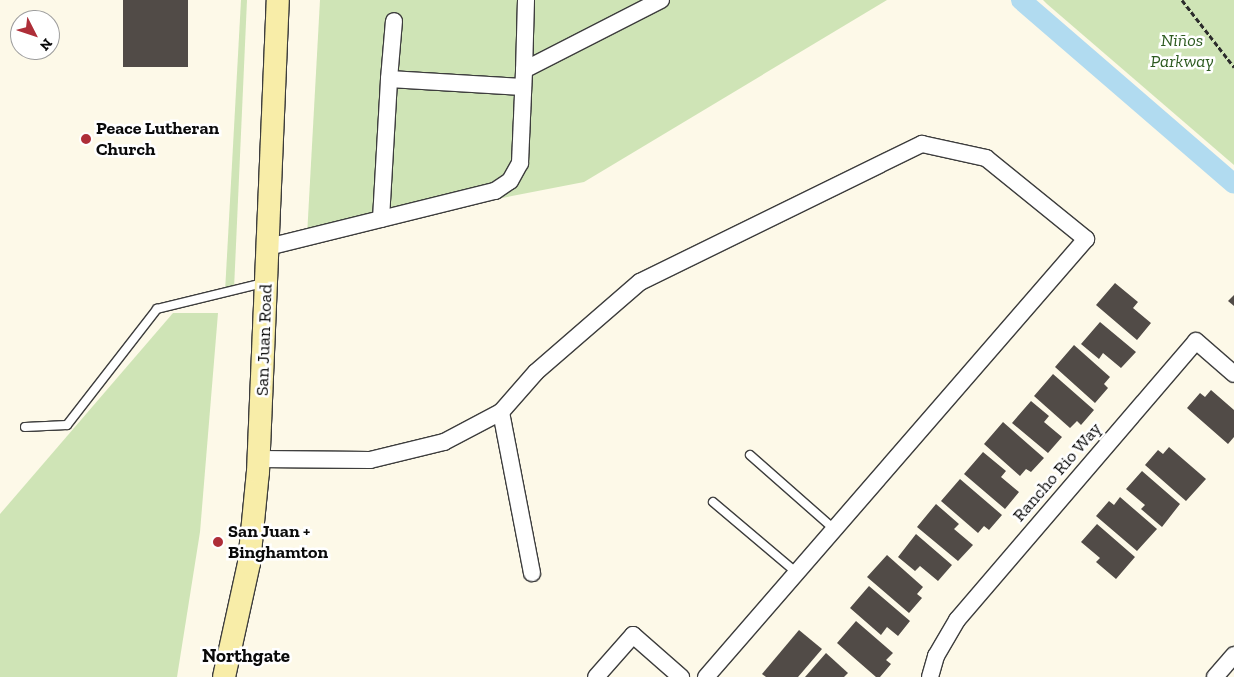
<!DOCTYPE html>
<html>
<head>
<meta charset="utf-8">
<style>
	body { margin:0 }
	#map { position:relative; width:1234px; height:677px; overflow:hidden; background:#fdf9e8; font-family:"Zilla Slab",serif }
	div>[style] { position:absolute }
	.green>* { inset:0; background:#cfe4b6 }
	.canal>* { height:20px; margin:-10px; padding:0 10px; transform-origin:10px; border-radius:10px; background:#b1dbf0 }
	.building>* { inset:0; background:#514b47; transform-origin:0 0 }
	.path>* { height:3px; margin-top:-1.5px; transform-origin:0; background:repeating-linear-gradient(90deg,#2c2c2c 0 5px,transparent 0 7.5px) }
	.roads { filter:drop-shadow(1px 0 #3d3d3d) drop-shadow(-1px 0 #3d3d3d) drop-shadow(0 1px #3d3d3d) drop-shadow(0 -1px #3d3d3d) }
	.lane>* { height:8px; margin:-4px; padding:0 4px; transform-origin:4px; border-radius:4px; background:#fff }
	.street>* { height:16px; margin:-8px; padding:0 8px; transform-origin:8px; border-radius:8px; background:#fff }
	.secondary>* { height:22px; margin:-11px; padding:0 11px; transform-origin:11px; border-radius:11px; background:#f8eda8 }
	.dots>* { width:14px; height:14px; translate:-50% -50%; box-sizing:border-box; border:2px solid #fff; border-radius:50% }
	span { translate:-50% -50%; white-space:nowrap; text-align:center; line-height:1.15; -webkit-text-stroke:5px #fff; paint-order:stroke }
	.park-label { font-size:18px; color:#2e5b21; font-style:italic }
	.poi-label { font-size:18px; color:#0a0a0a; font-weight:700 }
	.left { translate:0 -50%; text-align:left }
	.street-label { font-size:18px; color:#0a0a0a }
	.neighbourhood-label { font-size:19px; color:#0a0a0a; font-weight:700 }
	.north { position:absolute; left:10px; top:10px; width:50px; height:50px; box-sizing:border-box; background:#fff; border:1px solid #9d9d9d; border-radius:50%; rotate:131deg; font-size:14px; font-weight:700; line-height:20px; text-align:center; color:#0a0a0a }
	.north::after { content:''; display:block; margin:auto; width:18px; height:22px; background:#ae2e38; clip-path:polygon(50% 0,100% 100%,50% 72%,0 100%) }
</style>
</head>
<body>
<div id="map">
	<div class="green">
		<div style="clip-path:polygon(241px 0,247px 0,234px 289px,225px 292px)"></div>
		<div style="clip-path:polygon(320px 0,887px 0,584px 182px,307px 236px)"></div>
		<div style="clip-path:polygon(1043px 0,1234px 0,1234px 165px,1047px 4px)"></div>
		<div style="clip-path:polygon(173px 313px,218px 313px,200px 532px,177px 677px,0 677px,0 514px)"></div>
	</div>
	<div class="canal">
		<div style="left:1021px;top:0;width:281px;rotate:40.8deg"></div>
	</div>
	<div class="building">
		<div style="left:123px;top:0;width:65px;height:67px"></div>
		<div style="clip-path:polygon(1115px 283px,1138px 302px,1133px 308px,1151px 323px,1137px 340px,1096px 305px)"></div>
		<div style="clip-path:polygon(1234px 295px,1234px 306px,1228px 301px)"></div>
		<div style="clip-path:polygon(1100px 322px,1136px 352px,1121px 368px,1103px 353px,1099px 359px,1081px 344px)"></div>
		<div style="clip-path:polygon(1074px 345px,1110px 377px,1104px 384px,1108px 388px,1095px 403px,1055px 367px)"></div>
		<div style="clip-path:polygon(1053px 374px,1094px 410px,1081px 425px,1077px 421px,1070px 428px,1034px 396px)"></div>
		<div style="clip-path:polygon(1211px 390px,1234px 410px,1234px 437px,1228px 444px,1187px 408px,1200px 393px,1205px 397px)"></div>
		<div style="clip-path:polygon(1031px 401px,1049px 416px,1044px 422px,1062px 437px,1048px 453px,1012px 423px)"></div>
		<div style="clip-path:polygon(1003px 422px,1044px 458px,1031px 472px,1026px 469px,1020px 476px,984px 444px)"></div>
		<div style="clip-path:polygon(1169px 447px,1206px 479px,1186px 501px,1145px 465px,1158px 450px,1163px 454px)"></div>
		<div style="clip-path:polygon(983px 452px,1006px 471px,1001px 477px,1019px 492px,1005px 509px,964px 474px)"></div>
		<div style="clip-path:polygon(1142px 471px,1180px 504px,1162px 527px,1141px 509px,1145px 505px,1126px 489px)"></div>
		<div style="clip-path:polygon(960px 479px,1002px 515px,989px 530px,984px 526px,978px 533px,941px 501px)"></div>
		<div style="clip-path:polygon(1120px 497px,1157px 529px,1137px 551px,1096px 516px,1109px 501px,1114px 505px)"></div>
		<div style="clip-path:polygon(936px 504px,959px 524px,954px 529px,973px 545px,958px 561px,917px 527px)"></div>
		<div style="clip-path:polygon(1097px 524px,1135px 557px,1116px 579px,1096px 562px,1100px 558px,1081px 542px)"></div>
		<div style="clip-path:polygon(916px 534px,952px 565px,938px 581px,920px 566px,915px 571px,898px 557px)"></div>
		<div style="clip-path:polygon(887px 555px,923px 587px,917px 594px,922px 598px,909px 613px,867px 577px)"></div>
		<div style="clip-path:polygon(869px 586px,910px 621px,898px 636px,887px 627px,881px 635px,850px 608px)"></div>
		<div style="clip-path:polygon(856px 621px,893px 653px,886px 660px,891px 664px,880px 677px,876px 677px,837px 643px)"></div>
		<div style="clip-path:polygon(799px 630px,822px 649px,798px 677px,766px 677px,762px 674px)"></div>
		<div style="clip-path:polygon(826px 653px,848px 673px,844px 677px,805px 677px)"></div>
	</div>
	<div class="path">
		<div style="left:1182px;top:0;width:85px;rotate:52.2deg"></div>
	</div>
	<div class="roads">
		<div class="lane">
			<div style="left:25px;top:427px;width:42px;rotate:-2.7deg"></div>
			<div style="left:67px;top:425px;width:147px;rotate:-52.2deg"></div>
			<div style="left:157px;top:309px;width:109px;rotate:-13.8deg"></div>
			<div style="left:750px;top:455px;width:112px;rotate:41.4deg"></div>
			<div style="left:713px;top:502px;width:110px;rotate:40.2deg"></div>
		</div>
		<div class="street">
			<div style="left:526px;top:0;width:70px;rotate:91.6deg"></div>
			<div style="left:524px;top:70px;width:154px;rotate:-27.1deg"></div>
			<div style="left:389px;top:79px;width:58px;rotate:-85.1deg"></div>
			<div style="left:381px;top:219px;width:140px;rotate:-86.7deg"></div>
			<div style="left:389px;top:79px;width:134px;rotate:3.4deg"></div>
			<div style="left:268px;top:247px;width:234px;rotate:-13.9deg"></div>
			<div style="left:495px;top:191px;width:18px;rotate:-34deg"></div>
			<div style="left:510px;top:181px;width:21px;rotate:-61deg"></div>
			<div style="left:520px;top:163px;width:93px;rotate:-87.5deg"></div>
			<div style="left:501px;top:412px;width:164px;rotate:79.1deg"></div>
			<div style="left:258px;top:459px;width:112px;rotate:0.5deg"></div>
			<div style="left:370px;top:460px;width:76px;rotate:-13.7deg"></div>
			<div style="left:444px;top:442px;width:64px;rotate:-27.8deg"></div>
			<div style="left:501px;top:412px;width:53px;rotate:-48.8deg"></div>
			<div style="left:536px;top:372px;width:138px;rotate:-40.9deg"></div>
			<div style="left:640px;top:282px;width:314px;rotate:-26.1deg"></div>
			<div style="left:922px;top:144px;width:66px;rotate:12.3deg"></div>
			<div style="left:986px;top:158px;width:129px;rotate:39deg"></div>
			<div style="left:1086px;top:239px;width:580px;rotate:130.94deg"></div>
			<div style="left:596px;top:677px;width:56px;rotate:-48.6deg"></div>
			<div style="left:633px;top:635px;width:64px;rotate:41.2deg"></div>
			<div style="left:930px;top:677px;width:22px;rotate:-74deg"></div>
			<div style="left:936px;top:656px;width:42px;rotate:-59.7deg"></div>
			<div style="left:957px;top:620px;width:367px;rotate:-49.4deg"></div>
			<div style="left:1196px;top:341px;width:50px;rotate:41deg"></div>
			<div style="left:1215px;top:677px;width:29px;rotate:-49deg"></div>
		</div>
		<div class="secondary">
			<div style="left:224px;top:677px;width:117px;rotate:-77.6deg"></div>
			<div style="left:249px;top:563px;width:91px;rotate:-84.4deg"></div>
			<div style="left:258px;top:472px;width:472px;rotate:-87.6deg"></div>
		</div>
	</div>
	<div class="dots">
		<div style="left:86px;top:139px;background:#ae2e38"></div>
		<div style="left:218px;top:542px;background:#ae2e38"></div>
	</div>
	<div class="park-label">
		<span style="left:1182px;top:51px">Niños<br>Parkway</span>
	</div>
	<div class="poi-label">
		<span class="left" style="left:96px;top:139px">Peace Lutheran<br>Church</span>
		<span class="left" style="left:228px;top:542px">San Juan +<br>Binghamton</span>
	</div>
	<div class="street-label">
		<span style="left:264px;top:340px;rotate:-88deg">San Juan Road</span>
		<span style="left:1057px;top:472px;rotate:-49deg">Rancho Rio Way</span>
	</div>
	<div class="neighbourhood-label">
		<span style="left:246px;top:656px">Northgate</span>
	</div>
	<div class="north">N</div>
</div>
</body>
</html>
